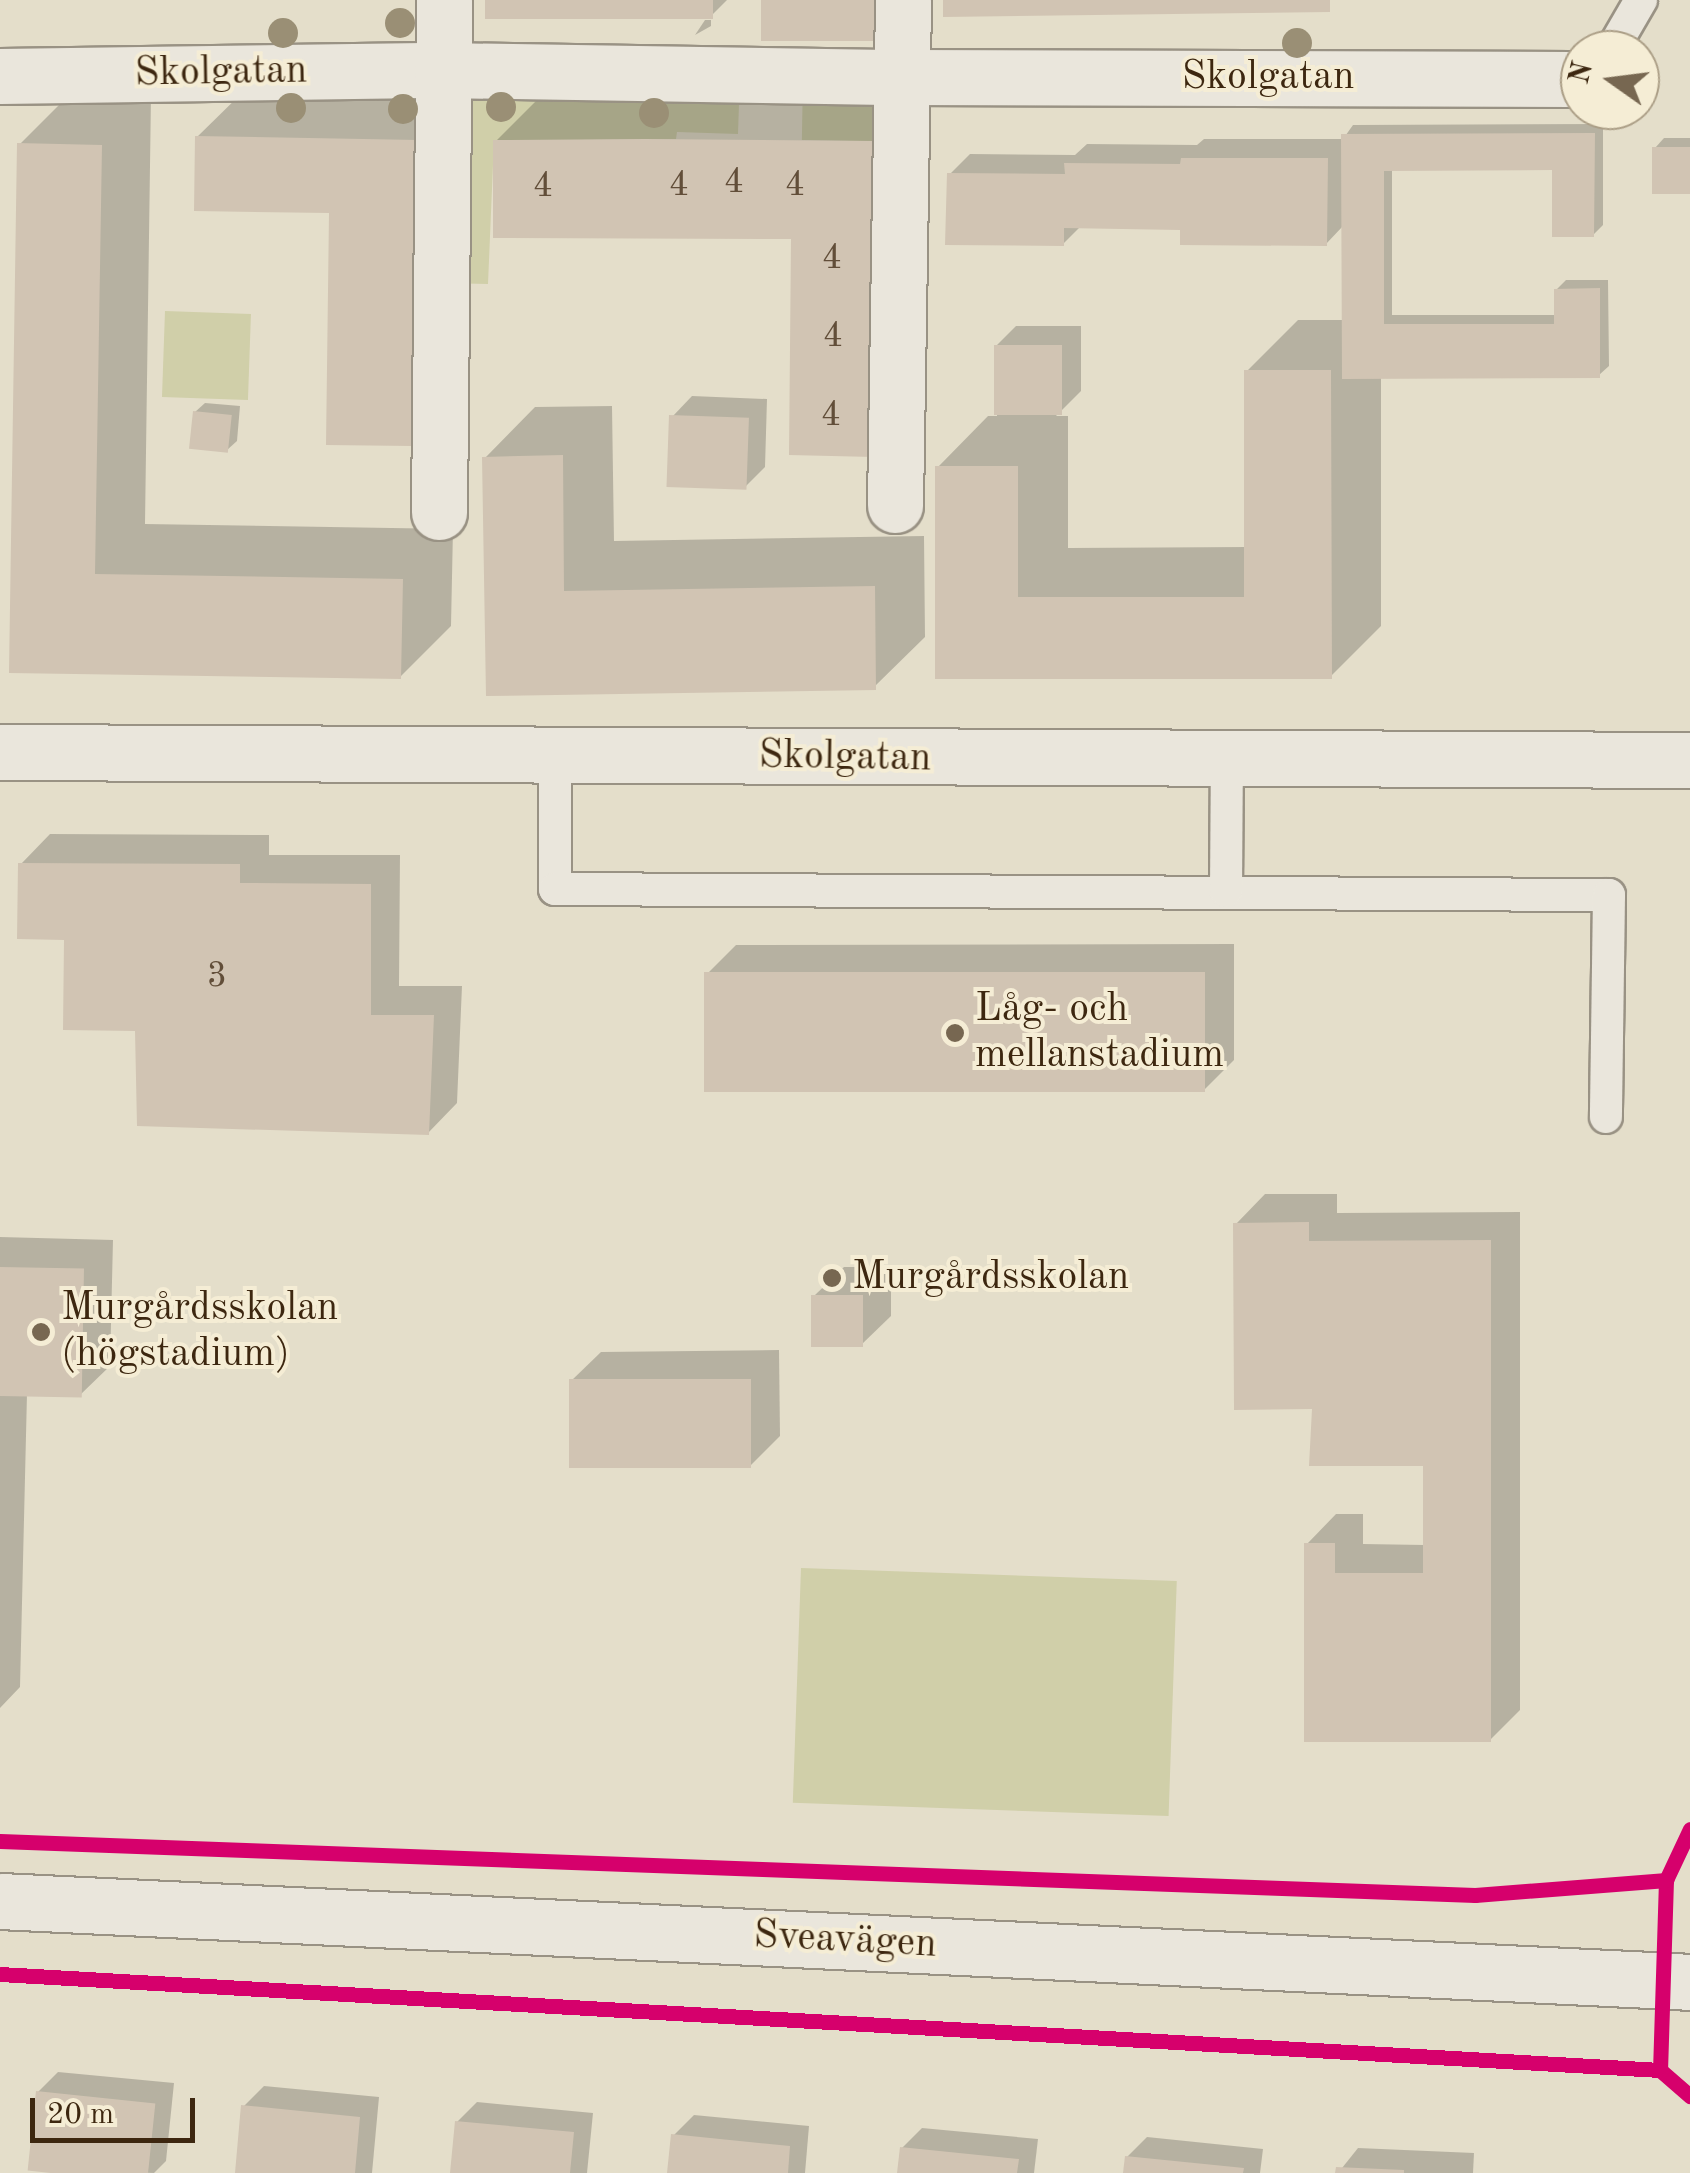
<!DOCTYPE html>
<html>
<head>
<meta charset="utf-8">
<style>
	body { margin:0 }
	#map { position:relative; width:1690px; height:2173px; overflow:hidden; background:#e4deca; font-family:"Old Standard TT",serif }
	div>[style] { position:absolute }
	.green>* { inset:0; background:#d0cfa9; transform-origin:0 0 }
	.shadow>* { inset:0; background:#0003 }
	.building>* { inset:0; background:#d1c4b3; transform-origin:0 0 }
	.roads { filter:drop-shadow(2px 0 #999284) drop-shadow(-2px 0 #999284) drop-shadow(0 2px #999284) drop-shadow(0 -2px #999284) }
	.lane>* { height:32px; margin:-16px; padding:0 16px; transform-origin:16px; border-radius:16px; background:#eae6dc }
	.street>* { height:55px; margin:-27.5px; padding:0 27.5px; transform-origin:27.5px; border-radius:27.5px; background:#eae6dc }
	.secondary>* { height:55px; margin:-27.5px; padding:0 27.5px; transform-origin:27.5px; border-radius:27.5px; background:#eae6dc }
	.cycleway>* { height:15px; margin:-7.5px; padding:0 7.5px; transform-origin:7.5px; border-radius:7.5px; background:#d6006c }
	.trees>* { width:30px; height:30px; margin:-15px; border-radius:50%; background:#9a8f75 }
	.dots>* { width:28px; height:28px; translate:-50% -50%; box-sizing:border-box; border:5px solid #f5edd5; border-radius:50% }
	span { translate:-50% -50%; white-space:nowrap; text-align:center; line-height:1.15; -webkit-text-stroke:8px #f5edd5; paint-order:stroke }
	.number-label { font-size:35px; color:#624e39 }
	.number-label span { -webkit-text-stroke-width:0 }
	.street-label { font-size:40px; color:#3d2710 }
	.poi-label { font-size:40px; color:#3d2710 }
	.left { translate:0 -50%; text-align:left }
	.north { position:absolute; left:1560px; top:30px; width:100px; height:100px; box-sizing:border-box; background:#f5edd5; border:2px solid #ab9e86; border-radius:50%; rotate:284deg; font-size:28px; font-weight:700; line-height:40px; text-align:center; color:#3d2710 }
	.north::after { content:''; display:block; margin:auto; width:35px; height:45px; background:#776751; clip-path:polygon(50% 0,100% 100%,50% 72%,0 100%) }
	.scale { position:absolute; left:30px; top:2098px; width:165px; height:45px; box-sizing:border-box; border:5px solid #3d2710; border-top:0; padding-left:12px; font-size:30px; line-height:35px; white-space:nowrap; color:#3d2710; -webkit-text-stroke:8px #f5edd5; paint-order:stroke }
</style>
</head>
<body>
<div id="map">
	<div class="green">
		<div style="clip-path:polygon(442px 70px,513px 71px,513px 101px,541px 101px,542px 71px,740px 74px,738px 134px,677px 132px,676px 139px,494px 141px,488px 284px,442px 283px)"></div>
		<div style="left:803px;top:75px;width:100px;height:65px;rotate:1deg"></div>
		<div style="left:165px;top:311px;width:86px;height:86px;rotate:2deg"></div>
		<div style="left:801px;top:1568px;width:376px;height:235px;rotate:2deg"></div>
	</div>
	<div class="shadow">
		<div style="clip-path:polygon(488px 0,727px 0,712px 15px)"></div>
		<div style="clip-path:polygon(705px 20px,711px 20px,711px 26px,695px 35px)"></div>
		<div style="clip-path:polygon(248px 87px,468px 90px,328px 442px,332px 211px,197px 137px)"></div>
		<div style="clip-path:polygon(926px 91px,794px 237px,496px 141px,543px 94px)"></div>
		<div style="clip-path:polygon(70px 94px,151px 95px,145px 524px,453px 529px,451px 626px,400px 677px,12px 671px,20px 144px)"></div>
		<div style="clip-path:polygon(1603px 124px,1603px 225px,1593px 235px,1555px 167px,1392px 168px,1392px 315px,1556px 315px,1556px 290px,1566px 280px,1608px 280px,1609px 366px,1599px 375px,1381px 376px,1381px 626px,1330px 677px,938px 677px,938px 467px,988px 416px,997px 416px,996px 346px,1016px 326px,1081px 326px,1081px 391px,1056px 416px,1068px 416px,1068px 548px,1247px 547px,1247px 371px,1298px 320px,1344px 320px,1343px 226px,1326px 244px,1183px 227px,1081px 226px,1063px 244px,950px 174px,970px 154px,1075px 155px,1087px 144px,1197px 145px,1204px 139px,1343px 139px,1353px 125px)"></div>
		<div style="clip-path:polygon(1664px 138px,1690px 138px,1690px 192px,1655px 148px)"></div>
		<div style="clip-path:polygon(692px 396px,767px 399px,765px 467px,745px 487px,672px 417px)"></div>
		<div style="clip-path:polygon(205px 403px,240px 406px,237px 441px,227px 450px,195px 412px)"></div>
		<div style="clip-path:polygon(612px 406px,614px 541px,924px 536px,925px 637px,874px 687px,488px 693px,485px 458px,535px 407px)"></div>
		<div style="clip-path:polygon(50px 834px,269px 835px,269px 855px,400px 855px,399px 986px,462px 986px,457px 1103px,428px 1133px,137px 1029px,67px 937px,21px 864px)"></div>
		<div style="clip-path:polygon(1234px 944px,1234px 1060px,1205px 1089px,706px 975px,736px 945px)"></div>
		<div style="clip-path:polygon(1265px 1194px,1337px 1194px,1337px 1213px,1520px 1212px,1520px 1710px,1490px 1740px,1307px 1544px,1336px 1514px,1363px 1514px,1363px 1544px,1425px 1545px,1425px 1463px,1314px 1407px,1236px 1224px)"></div>
		<div style="clip-path:polygon(0 1237px,113px 1240px,110px 1366px,80px 1395px,27px 1394px,20px 1687px,0 1708px)"></div>
		<div style="clip-path:polygon(844px 1267px,891px 1267px,891px 1316px,861px 1345px,814px 1296px)"></div>
		<div style="clip-path:polygon(779px 1350px,780px 1436px,750px 1466px,571px 1381px,601px 1352px)"></div>
		<div style="clip-path:polygon(58px 2072px,174px 2083px,166px 2161px,154px 2173px,31px 2169px,38px 2092px)"></div>
		<div style="clip-path:polygon(264px 2086px,379px 2097px,372px 2173px,237px 2173px,244px 2106px)"></div>
		<div style="clip-path:polygon(477px 2102px,593px 2113px,587px 2173px,452px 2173px,457px 2122px)"></div>
		<div style="clip-path:polygon(694px 2115px,809px 2126px,805px 2173px,670px 2173px,674px 2135px)"></div>
		<div style="clip-path:polygon(922px 2128px,1038px 2139px,1034px 2173px,899px 2173px,902px 2148px)"></div>
		<div style="clip-path:polygon(1147px 2137px,1263px 2149px,1260px 2173px,1125px 2173px,1127px 2157px)"></div>
		<div style="clip-path:polygon(1358px 2148px,1474px 2153px,1473px 2173px,1338px 2173px)"></div>
	</div>
	<div class="building">
		<div style="left:485px;top:0;width:228px;height:19px"></div>
		<div style="left:761px;top:0;width:120px;height:41px"></div>
		<div style="clip-path:polygon(943px 0,1330px 0,1330px 12px,943px 17px)"></div>
		<div style="clip-path:polygon(1595px 133px,1594px 237px,1552px 237px,1552px 170px,1384px 171px,1384px 324px,1554px 324px,1554px 289px,1600px 288px,1600px 378px,1342px 379px,1341px 134px)"></div>
		<div style="clip-path:polygon(195px 136px,418px 140px,413px 446px,326px 445px,329px 213px,194px 211px)"></div>
		<div style="clip-path:polygon(645px 139px,877px 141px,874px 457px,789px 455px,791px 239px,493px 238px,493px 140px)"></div>
		<div style="clip-path:polygon(17px 143px,102px 145px,95px 574px,403px 579px,401px 679px,9px 673px)"></div>
		<div style="left:1652px;top:147px;width:38px;height:47px"></div>
		<div style="clip-path:polygon(1181px 158px,1328px 158px,1327px 246px,1180px 245px,1180px 230px,1064px 228px,1064px 246px,945px 245px,947px 173px,1065px 174px,1064px 163px,1180px 164px)"></div>
		<div style="left:994px;top:345px;width:68px;height:70px"></div>
		<div style="clip-path:polygon(1244px 370px,1331px 370px,1332px 679px,935px 679px,935px 466px,1018px 466px,1018px 597px,1244px 597px)"></div>
		<div style="left:193px;top:411px;width:39px;height:38px;rotate:6deg"></div>
		<div style="left:669px;top:415px;width:80px;height:72px;rotate:2deg"></div>
		<div style="clip-path:polygon(563px 455px,564px 591px,875px 586px,876px 690px,486px 696px,482px 457px)"></div>
		<div style="clip-path:polygon(18px 863px,240px 864px,240px 883px,371px 884px,371px 1015px,434px 1015px,429px 1135px,137px 1126px,135px 1031px,63px 1030px,64px 940px,17px 939px)"></div>
		<div style="left:1205px;top:972px;width:120px;height:501px;rotate:90deg"></div>
		<div style="clip-path:polygon(1309px 1222px,1309px 1241px,1491px 1240px,1491px 1742px,1304px 1742px,1304px 1543px,1335px 1543px,1335px 1573px,1423px 1573px,1423px 1466px,1309px 1466px,1312px 1409px,1234px 1410px,1233px 1223px)"></div>
		<div style="left:0;top:1267px;width:84px;height:129px;rotate:1deg"></div>
		<div style="left:811px;top:1295px;width:52px;height:52px"></div>
		<div style="left:751px;top:1379px;width:89px;height:182px;rotate:90deg"></div>
		<div style="left:36px;top:2091px;width:120px;height:80px;rotate:6deg"></div>
		<div style="clip-path:polygon(241px 2105px,360px 2117px,355px 2173px,235px 2173px)"></div>
		<div style="clip-path:polygon(455px 2121px,574px 2132px,570px 2173px,450px 2173px)"></div>
		<div style="clip-path:polygon(671px 2134px,790px 2146px,788px 2173px,667px 2173px)"></div>
		<div style="clip-path:polygon(900px 2147px,1019px 2159px,1017px 2173px,897px 2173px)"></div>
		<div style="clip-path:polygon(1125px 2156px,1244px 2168px,1243px 2173px,1123px 2173px)"></div>
		<div style="clip-path:polygon(1336px 2167px,1404px 2170px,1404px 2173px,1335px 2173px)"></div>
	</div>
	<div class="roads">
		<div class="lane">
			<div style="left:1612px;top:50px;width:58px;rotate:-59.9deg"></div>
			<div style="left:555px;top:753px;width:136px;rotate:90deg"></div>
			<div style="left:555px;top:889px;width:1054px;rotate:0.33deg"></div>
			<div style="left:1609px;top:895px;width:222px;rotate:90.8deg"></div>
			<div style="left:1226px;top:891px;width:132px;rotate:-89.6deg"></div>
		</div>
		<div class="street">
			<div style="left:0;top:76px;width:442px;rotate:-0.8deg"></div>
			<div style="left:442px;top:70px;width:461px;rotate:0.9deg"></div>
			<div style="left:903px;top:77px;width:669px;rotate:0.17deg"></div>
			<div style="left:895px;top:505px;width:505px;rotate:-89.09deg"></div>
			<div style="left:439px;top:512px;width:512px;rotate:-89.44deg"></div>
			<div style="left:0;top:752px;width:1690px;rotate:0.27deg"></div>
		</div>
		<div class="secondary">
			<div style="left:0;top:1901px;width:1692px;rotate:2.74deg"></div>
		</div>
	</div>
	<div class="cycleway">
		<div style="left:1690px;top:1829px;width:56px;rotate:115.2deg"></div>
		<div style="left:1666px;top:1880px;width:190px;rotate:91.8deg"></div>
		<div style="left:1660px;top:2070px;width:40px;rotate:41deg"></div>
		<div style="left:0;top:1841px;width:1476px;rotate:2.1deg"></div>
		<div style="left:1475px;top:1895px;width:192px;rotate:-4.5deg"></div>
		<div style="left:0;top:1974px;width:1663px;rotate:3.31deg"></div>
	</div>
	<div class="trees">
		<div style="left:400px;top:23px"></div>
		<div style="left:283px;top:33px"></div>
		<div style="left:1297px;top:43px"></div>
		<div style="left:501px;top:107px"></div>
		<div style="left:291px;top:108px"></div>
		<div style="left:403px;top:109px"></div>
		<div style="left:654px;top:113px"></div>
	</div>
	<div class="dots">
		<div style="left:955px;top:1033px;background:#776751"></div>
		<div style="left:832px;top:1278px;background:#776751"></div>
		<div style="left:41px;top:1332px;background:#776751"></div>
	</div>
	<div class="number-label">
		<span style="left:734px;top:183px">4</span>
		<span style="left:679px;top:186px">4</span>
		<span style="left:795px;top:186px">4</span>
		<span style="left:543px;top:187px">4</span>
		<span style="left:832px;top:259px">4</span>
		<span style="left:833px;top:337px">4</span>
		<span style="left:831px;top:416px">4</span>
		<span style="left:217px;top:977px">3</span>
	</div>
	<div class="street-label">
		<span style="left:221px;top:73px;rotate:-1deg">Skolgatan</span>
		<span style="left:1268px;top:78px">Skolgatan</span>
		<span style="left:845px;top:758px;rotate:1deg">Skolgatan</span>
		<span style="left:845px;top:1941px;rotate:3deg">Sveavägen</span>
	</div>
	<div class="poi-label">
		<span class="left" style="left:975px;top:1033px">Låg- och<br>mellanstadium</span>
		<span class="left" style="left:852px;top:1278px">Murgårdsskolan</span>
		<span class="left" style="left:61px;top:1332px">Murgårdsskolan<br>(högstadium)</span>
	</div>
	<div class="north">N</div>
	<div class="scale">20 m</div>
</div>
</body>
</html>
